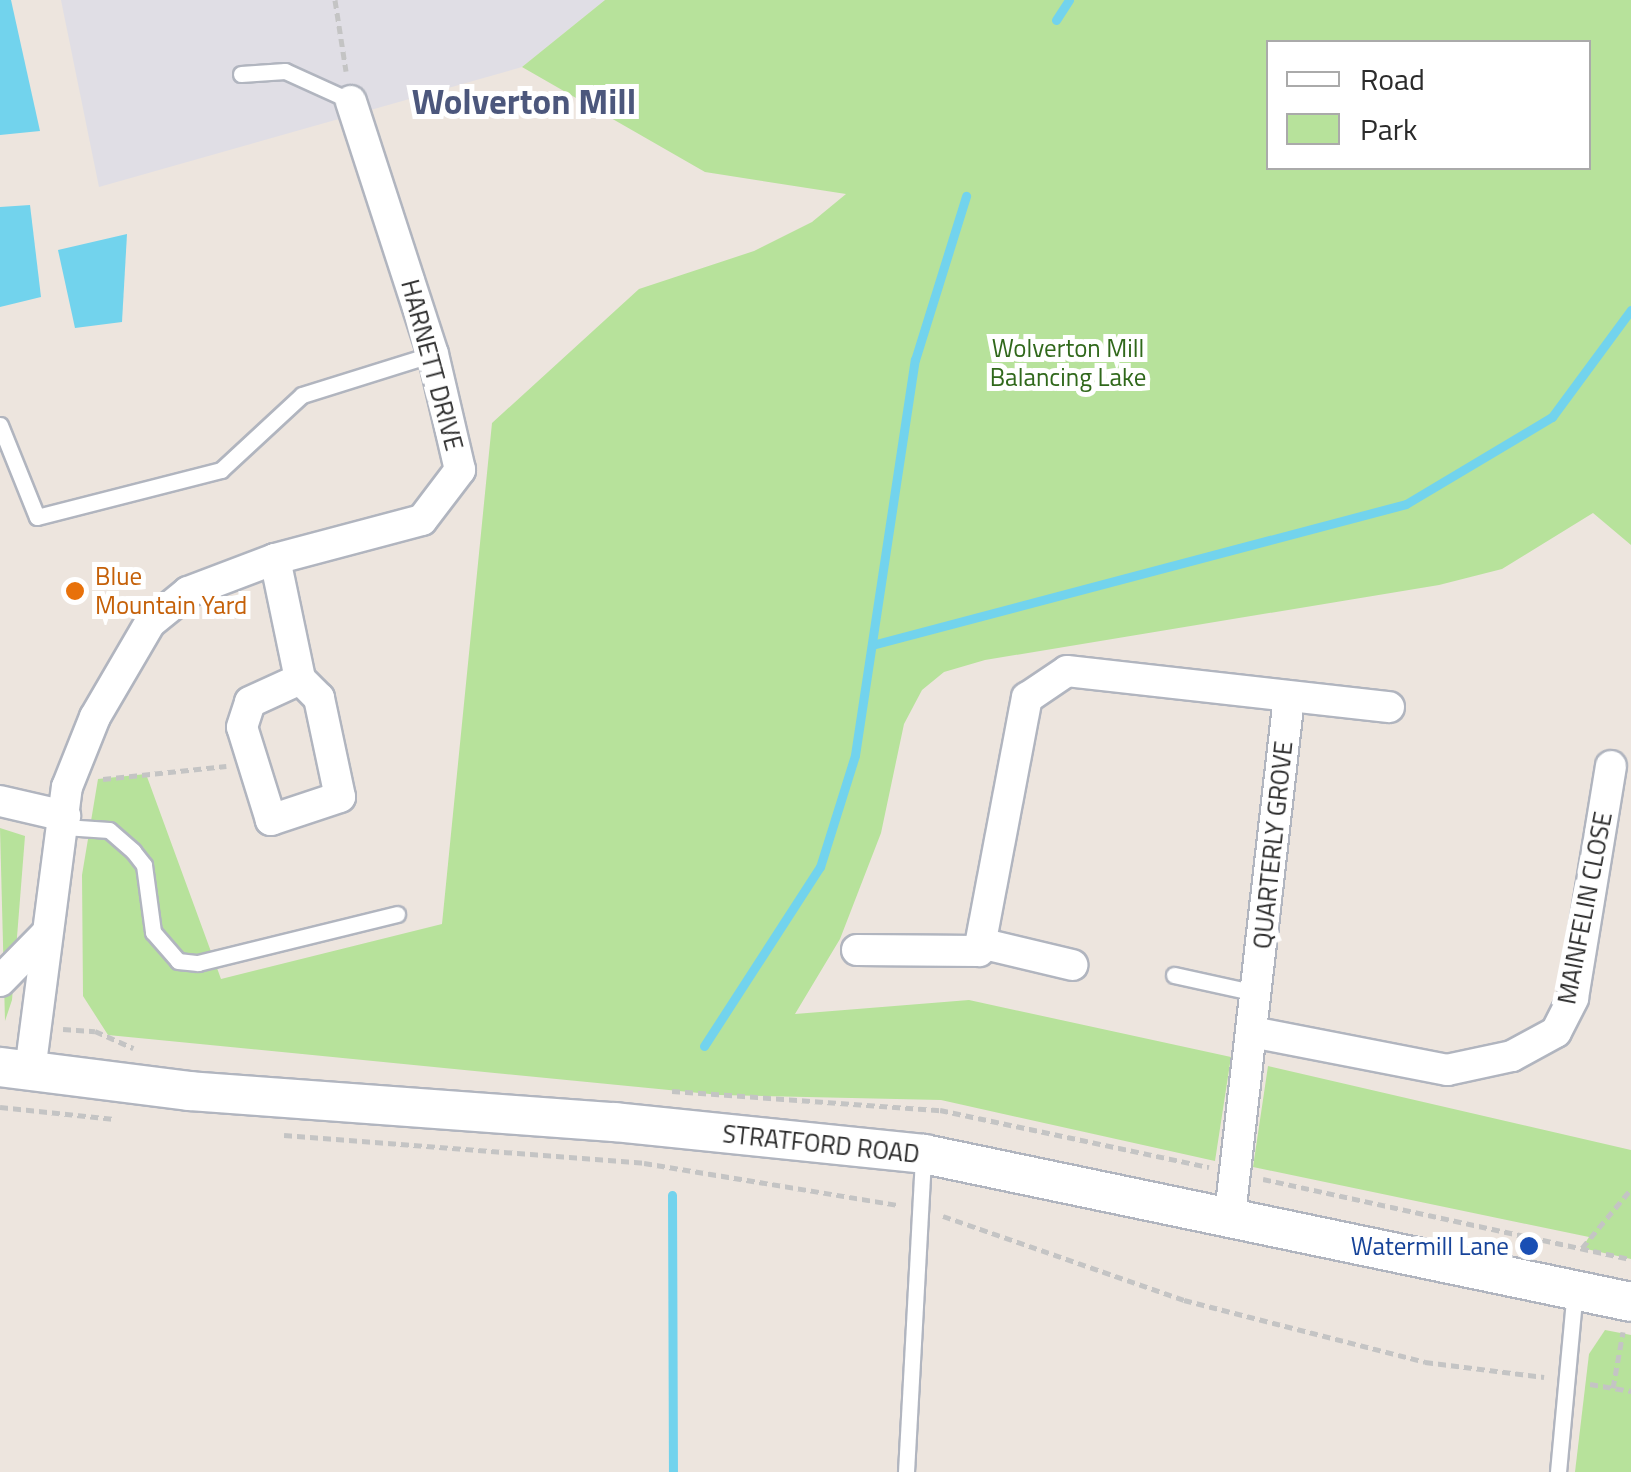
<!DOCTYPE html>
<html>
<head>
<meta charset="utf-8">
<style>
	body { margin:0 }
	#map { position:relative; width:1631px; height:1472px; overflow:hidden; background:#ede5de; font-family:"Titillium Web",sans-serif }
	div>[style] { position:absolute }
	.industrial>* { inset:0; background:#e0dee5 }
	.green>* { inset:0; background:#b7e29b }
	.water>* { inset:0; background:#72d3ed }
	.stream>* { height:9px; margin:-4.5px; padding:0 4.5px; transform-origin:4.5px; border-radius:4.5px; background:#72d3ed }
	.path>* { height:5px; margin-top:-2.5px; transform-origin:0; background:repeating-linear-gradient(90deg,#c4c4c4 0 8px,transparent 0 13px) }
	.roads { filter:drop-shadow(2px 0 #b1b5bf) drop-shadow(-2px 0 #b1b5bf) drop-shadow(0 2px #b1b5bf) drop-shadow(0 -2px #b1b5bf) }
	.service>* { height:15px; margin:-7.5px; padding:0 7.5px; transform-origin:7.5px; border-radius:7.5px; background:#fff }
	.minor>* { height:30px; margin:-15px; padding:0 15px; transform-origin:15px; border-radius:15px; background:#fff }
	.tertiary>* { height:38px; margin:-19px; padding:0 19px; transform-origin:19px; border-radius:19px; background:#fff }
	.dots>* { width:28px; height:28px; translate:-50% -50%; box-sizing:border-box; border:5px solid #fff; border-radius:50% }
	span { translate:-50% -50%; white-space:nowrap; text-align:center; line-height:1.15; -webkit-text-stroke:10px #fff; paint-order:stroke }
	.park-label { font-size:25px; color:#30681b }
	.street-label { font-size:25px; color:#2b2b2b }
	.food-label { font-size:25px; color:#c56008 }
	.left { translate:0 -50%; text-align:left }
	.transit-label { font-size:25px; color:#164399 }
	.right { translate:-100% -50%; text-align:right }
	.district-label { font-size:35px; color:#4c577c; font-weight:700 }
	.legend { position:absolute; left:1266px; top:40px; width:325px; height:130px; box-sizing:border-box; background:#fff; border:2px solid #aaa; margin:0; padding:12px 18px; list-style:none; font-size:30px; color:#2b2b2b }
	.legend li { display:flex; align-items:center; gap:20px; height:50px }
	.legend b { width:50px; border:2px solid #aaa }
</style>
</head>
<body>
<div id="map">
	<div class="industrial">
		<div style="clip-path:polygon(61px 0,605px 0,522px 67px,99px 187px)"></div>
	</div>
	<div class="green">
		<div style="clip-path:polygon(evenodd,605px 0,1631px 0,1631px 545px,1593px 513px,1502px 569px,1439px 585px,985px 660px,944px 672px,922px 690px,904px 724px,881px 833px,840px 939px,795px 1014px,969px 1000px,1231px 1057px,1215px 1161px,941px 1100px,720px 1095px,108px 1035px,83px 996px,82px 875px,98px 779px,146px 774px,221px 979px,442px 924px,492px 423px,639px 289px,754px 251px,812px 222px,846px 194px,705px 172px,522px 67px,605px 0,1268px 42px,1588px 42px,1588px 168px,1268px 168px,1268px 42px)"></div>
		<div style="clip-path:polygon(0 828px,25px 836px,12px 1000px,5px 1021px)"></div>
		<div style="clip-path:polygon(1268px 1066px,1631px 1150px,1631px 1259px,1582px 1248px,1589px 1237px,1253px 1167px)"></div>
		<div style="clip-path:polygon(1605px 1330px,1631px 1335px,1631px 1472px,1575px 1472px,1589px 1354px)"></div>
	</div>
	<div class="water">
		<div style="clip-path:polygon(0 0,11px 0,40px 131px,0 135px)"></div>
		<div style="clip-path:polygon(30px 205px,41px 297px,0 307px,0 207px)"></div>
		<div style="clip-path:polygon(127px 234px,122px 322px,75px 328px,58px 250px)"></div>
	</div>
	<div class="stream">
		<div style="left:1056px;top:20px;width:24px;rotate:-57deg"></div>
		<div style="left:872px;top:645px;width:552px;rotate:-14.79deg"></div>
		<div style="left:1406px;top:504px;width:170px;rotate:-30.8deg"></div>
		<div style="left:1552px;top:417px;width:133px;rotate:-53.6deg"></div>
		<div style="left:704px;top:1046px;width:213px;rotate:-57.1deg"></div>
		<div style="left:820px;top:867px;width:117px;rotate:-72.6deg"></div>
		<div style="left:855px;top:755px;width:400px;rotate:-81.4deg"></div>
		<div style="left:915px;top:360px;width:172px;rotate:-72.7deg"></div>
		<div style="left:672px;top:1195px;width:277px;rotate:89.8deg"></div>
	</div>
	<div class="path">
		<div style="left:335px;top:0;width:72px;rotate:81.2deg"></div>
		<div style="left:103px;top:779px;width:124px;rotate:-6deg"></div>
		<div style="left:63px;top:1029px;width:32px;rotate:4deg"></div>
		<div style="left:95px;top:1031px;width:42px;rotate:24.1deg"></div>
		<div style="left:672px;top:1091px;width:269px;rotate:4.1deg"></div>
		<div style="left:940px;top:1110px;width:275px;rotate:12deg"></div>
		<div style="left:0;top:1107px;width:115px;rotate:6deg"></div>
		<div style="left:284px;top:1135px;width:361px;rotate:4.4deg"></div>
		<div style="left:644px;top:1163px;width:258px;rotate:9.4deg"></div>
		<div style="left:1263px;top:1179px;width:377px;rotate:12.3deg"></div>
		<div style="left:943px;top:1216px;width:255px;rotate:19.2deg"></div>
		<div style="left:1184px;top:1300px;width:249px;rotate:14.4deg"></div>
		<div style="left:1425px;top:1362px;width:120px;rotate:7.2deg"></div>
		<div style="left:1582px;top:1248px;width:77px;rotate:-50.3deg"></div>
		<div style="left:1590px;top:1384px;width:42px;rotate:9.7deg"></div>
		<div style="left:1613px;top:1388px;width:57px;rotate:-79.9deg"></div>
	</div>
	<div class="roads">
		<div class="service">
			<div style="left:241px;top:74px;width:44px;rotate:-3.9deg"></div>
			<div style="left:285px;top:71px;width:72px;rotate:24.4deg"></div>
			<div style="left:0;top:425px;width:99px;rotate:68.1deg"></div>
			<div style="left:37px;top:517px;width:190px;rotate:-14.3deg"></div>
			<div style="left:221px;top:470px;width:110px;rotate:-42.8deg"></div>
			<div style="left:302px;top:395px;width:137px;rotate:-17.4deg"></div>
			<div style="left:64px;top:827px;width:45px;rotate:3.8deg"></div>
			<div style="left:109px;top:830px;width:32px;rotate:41deg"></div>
			<div style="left:133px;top:851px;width:18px;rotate:52deg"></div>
			<div style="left:144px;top:865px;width:68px;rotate:82.3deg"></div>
			<div style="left:153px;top:932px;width:38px;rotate:49deg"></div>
			<div style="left:178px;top:961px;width:20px;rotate:6deg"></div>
			<div style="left:198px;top:963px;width:205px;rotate:-13.8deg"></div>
			<div style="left:1174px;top:975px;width:84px;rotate:12.4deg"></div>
			<div style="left:906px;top:1472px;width:316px;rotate:-86.9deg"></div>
			<div style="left:1558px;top:1472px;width:184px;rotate:-84.7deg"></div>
		</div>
		<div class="minor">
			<div style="left:275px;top:559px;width:123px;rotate:78.2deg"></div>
			<div style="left:300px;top:679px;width:27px;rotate:45deg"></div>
			<div style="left:319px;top:698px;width:101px;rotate:78deg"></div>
			<div style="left:340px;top:797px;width:73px;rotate:161.6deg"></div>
			<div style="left:271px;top:820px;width:97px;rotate:-107.3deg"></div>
			<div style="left:242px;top:727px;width:26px;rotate:-72deg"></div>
			<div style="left:250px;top:702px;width:55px;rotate:-24.7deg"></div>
			<div style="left:0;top:801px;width:67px;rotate:13deg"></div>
			<div style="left:980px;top:943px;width:95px;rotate:13.4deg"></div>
			<div style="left:857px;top:950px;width:122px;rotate:0.5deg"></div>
			<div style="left:979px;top:951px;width:258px;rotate:-79.3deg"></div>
			<div style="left:1027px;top:698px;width:48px;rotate:-34deg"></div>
			<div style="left:1067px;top:671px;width:324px;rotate:6.4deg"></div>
			<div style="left:0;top:981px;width:67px;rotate:-45.6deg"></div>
			<div style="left:1252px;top:1032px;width:199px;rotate:11deg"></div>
			<div style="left:1447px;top:1070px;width:66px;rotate:-12.2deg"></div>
			<div style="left:1512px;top:1056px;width:50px;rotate:-28.6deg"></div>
			<div style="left:1556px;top:1032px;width:38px;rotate:-63deg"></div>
			<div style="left:1573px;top:998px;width:235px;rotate:-80.7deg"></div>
			<div style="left:30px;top:1071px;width:286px;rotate:-82.6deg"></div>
			<div style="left:67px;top:787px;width:75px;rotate:-68.2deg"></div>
			<div style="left:95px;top:717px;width:109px;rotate:-59.7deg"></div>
			<div style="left:150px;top:623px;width:49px;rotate:-39.2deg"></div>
			<div style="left:188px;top:592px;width:93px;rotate:-20.8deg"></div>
			<div style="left:275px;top:559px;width:152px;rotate:-14.9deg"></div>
			<div style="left:422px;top:520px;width:63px;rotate:-52.8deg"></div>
			<div style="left:460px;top:470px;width:119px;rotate:-103.1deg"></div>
			<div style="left:433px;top:354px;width:266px;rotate:-108deg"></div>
			<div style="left:1230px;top:1215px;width:521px;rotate:-83.5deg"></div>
		</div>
		<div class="tertiary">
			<div style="left:0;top:1067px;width:191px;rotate:7.2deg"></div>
			<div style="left:189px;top:1091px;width:427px;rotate:4.2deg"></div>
			<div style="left:615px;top:1122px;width:311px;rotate:5.9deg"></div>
			<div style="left:924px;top:1154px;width:722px;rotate:11.82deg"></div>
		</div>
	</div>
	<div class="dots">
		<div style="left:75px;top:591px;background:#e8710a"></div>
		<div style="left:1529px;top:1246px;background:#1a4fb4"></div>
	</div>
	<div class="park-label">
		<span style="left:1068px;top:363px">Wolverton Mill<br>Balancing Lake</span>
	</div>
	<div class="street-label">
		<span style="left:432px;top:365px;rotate:75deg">HARNETT DRIVE</span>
		<span style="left:1273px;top:845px;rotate:-84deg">QUARTERLY GROVE</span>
		<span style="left:1585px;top:908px;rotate:-79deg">MAINFELIN CLOSE</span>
		<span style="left:821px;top:1144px;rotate:6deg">STRATFORD ROAD</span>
	</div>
	<div class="food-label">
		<span class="left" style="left:95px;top:591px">Blue<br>Mountain Yard</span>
	</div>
	<div class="transit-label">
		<span class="right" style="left:1509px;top:1246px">Watermill Lane</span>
	</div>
	<div class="district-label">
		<span style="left:524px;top:101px">Wolverton Mill</span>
	</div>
	<ul class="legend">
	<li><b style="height:12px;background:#fff"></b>Road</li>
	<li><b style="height:28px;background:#b7e29b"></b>Park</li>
	</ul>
</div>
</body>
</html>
